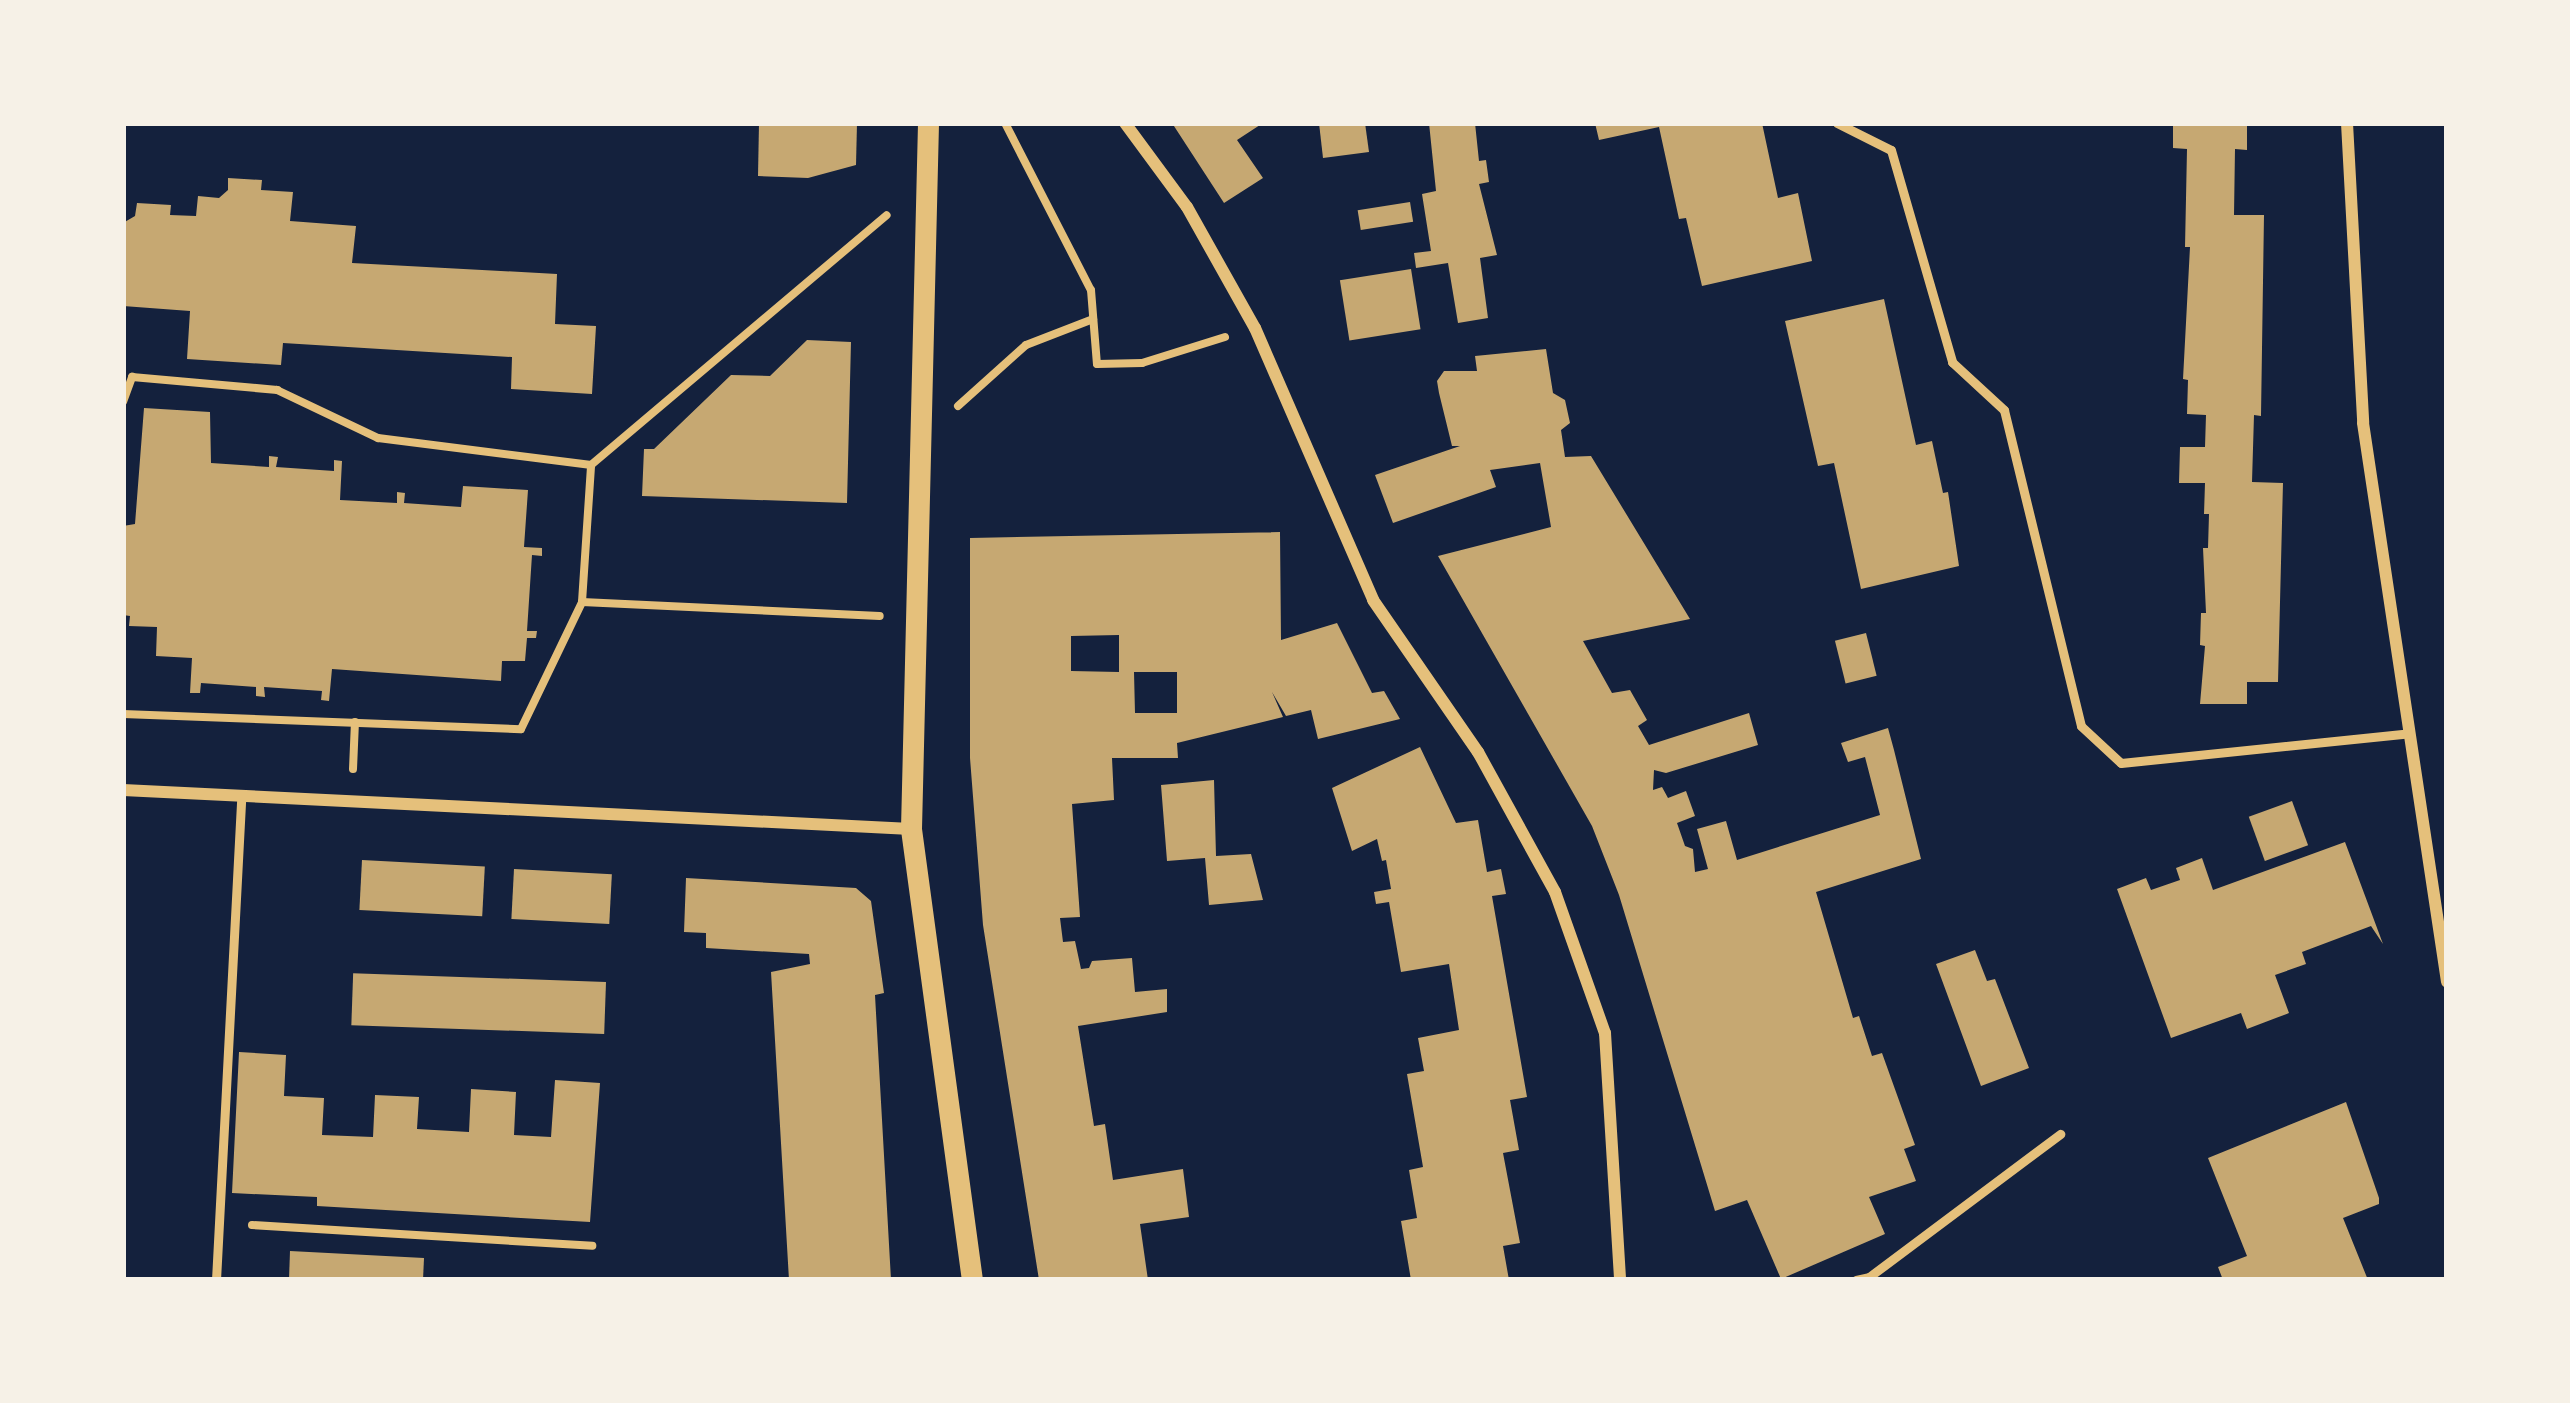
<!DOCTYPE html>
<html>
<head>
<meta charset="utf-8">
<style>
	body { margin:0 }
	#map { position:relative; width:2570px; height:1403px; overflow:hidden; background:#14213d; font-family:"Space Grotesk",sans-serif }
	div>[style] { position:absolute }
	.building>* { inset:0; background:#c6a872; transform-origin:0 0 }
	.path>* { height:8px; margin:-4px; padding:0 4px; transform-origin:4px; border-radius:4px; background:#e5c07b }
	.service>* { height:9px; margin:-4.5px; padding:0 4.5px; transform-origin:4.5px; border-radius:4.5px; background:#e5c07b }
	.minor>* { height:12px; margin:-6px; padding:0 6px; transform-origin:6px; border-radius:6px; background:#e5c07b }
	.tertiary>* { height:21px; margin:-10.5px; padding:0 10.5px; transform-origin:10.5px; border-radius:10.5px; background:#e5c07b }
	span { translate:-50% -50%; white-space:nowrap; text-align:center; line-height:1.15; -webkit-text-stroke:10px #f6f1e7; paint-order:stroke }
	.frame { position:absolute; inset:0; border:126px solid #f6f1e7; pointer-events:none }
</style>
</head>
<body>
<div id="map">
	<div class="building">
		<div style="clip-path:polygon(759px 123px,857px 123px,856px 165px,808px 178px,758px 176px)"></div>
		<div style="clip-path:polygon(1172px 123px,1263px 123px,1237px 140px,1263px 178px,1224px 203px)"></div>
		<div style="clip-path:polygon(1319px 123px,1365px 123px,1369px 152px,1323px 158px)"></div>
		<div style="clip-path:polygon(1429px 123px,1475px 123px,1479px 161px,1486px 160px,1489px 182px,1479px 184px,1497px 255px,1480px 258px,1488px 318px,1458px 323px,1448px 263px,1416px 268px,1414px 253px,1431px 251px,1422px 194px,1436px 191px)"></div>
		<div style="clip-path:polygon(1595px 123px,1762px 123px,1778px 198px,1798px 193px,1812px 261px,1702px 286px,1686px 218px,1679px 219px,1659px 127px,1599px 140px)"></div>
		<div style="clip-path:polygon(2173px 123px,2247px 123px,2247px 150px,2235px 149px,2234px 215px,2264px 215px,2261px 416px,2254px 415px,2252px 482px,2283px 483px,2278px 682px,2247px 682px,2247px 704px,2200px 704px,2205px 646px,2200px 645px,2201px 613px,2206px 613px,2203px 548px,2208px 548px,2209px 514px,2204px 514px,2205px 483px,2179px 483px,2180px 447px,2205px 447px,2206px 415px,2187px 414px,2188px 380px,2183px 379px,2190px 247px,2185px 247px,2187px 149px,2173px 148px)"></div>
		<div style="clip-path:polygon(228px 178px,262px 180px,261px 190px,293px 192px,290px 221px,356px 226px,352px 263px,557px 274px,555px 324px,596px 326px,592px 394px,511px 389px,512px 357px,283px 343px,281px 365px,187px 359px,190px 311px,123px 306px,123px 223px,135px 216px,137px 203px,171px 205px,170px 215px,196px 216px,198px 196px,219px 198px,228px 190px)"></div>
		<div style="left:1410px;top:202px;width:20px;height:53px;rotate:81deg"></div>
		<div style="left:1411px;top:269px;width:61px;height:72px;rotate:81deg"></div>
		<div style="clip-path:polygon(1884px 299px,1916px 445px,1932px 441px,1943px 493px,1948px 492px,1959px 566px,1861px 589px,1834px 463px,1818px 466px,1785px 321px)"></div>
		<div style="clip-path:polygon(807px 340px,851px 342px,847px 503px,642px 496px,644px 449px,654px 449px,731px 375px,770px 376px)"></div>
		<div style="clip-path:polygon(1546px 349px,1553px 393px,1565px 400px,1570px 423px,1561px 430px,1565px 457px,1591px 456px,1690px 619px,1583px 641px,1612px 693px,1630px 690px,1647px 720px,1638px 726px,1649px 745px,1749px 713px,1758px 745px,1666px 773px,1654px 770px,1653px 790px,1662px 787px,1668px 798px,1686px 791px,1695px 816px,1677px 823px,1685px 846px,1693px 849px,1695px 872px,1708px 869px,1697px 829px,1726px 821px,1737px 860px,1880px 815px,1865px 757px,1848px 762px,1841px 743px,1888px 728px,1894px 750px,1921px 859px,1816px 892px,1853px 1018px,1859px 1016px,1872px 1056px,1882px 1053px,1915px 1145px,1904px 1149px,1916px 1181px,1869px 1197px,1885px 1234px,1781px 1279px,1747px 1200px,1715px 1211px,1619px 895px,1592px 826px,1438px 556px,1551px 527px,1540px 463px,1490px 470px,1496px 487px,1393px 523px,1375px 475px,1460px 446px,1452px 446px,1439px 393px,1437px 381px,1444px 371px,1477px 371px,1475px 356px)"></div>
		<div style="clip-path:polygon(144px 408px,210px 412px,211px 463px,269px 467px,269px 456px,278px 457px,276px 467px,334px 471px,334px 460px,342px 461px,340px 500px,397px 503px,397px 492px,405px 493px,404px 503px,461px 507px,463px 486px,528px 490px,524px 547px,542px 548px,542px 556px,532px 555px,527px 631px,537px 631px,536px 638px,527px 638px,525px 661px,502px 661px,501px 681px,332px 669px,329px 701px,321px 700px,322px 691px,264px 687px,265px 697px,256px 696px,256px 687px,201px 683px,200px 693px,190px 693px,192px 658px,156px 656px,157px 627px,129px 626px,130px 616px,123px 615px,123px 526px,135px 524px)"></div>
		<div style="clip-path:polygon(evenodd,1280px 532px,1281px 640px,1337px 623px,1372px 693px,1384px 691px,1400px 719px,1318px 739px,1311px 710px,1286px 716px,1272px 692px,1283px 717px,1177px 743px,1178px 758px,1112px 758px,1114px 800px,1072px 804px,1080px 917px,1060px 918px,1063px 942px,1075px 941px,1081px 969px,1089px 968px,1092px 961px,1132px 958px,1135px 992px,1167px 989px,1167px 1012px,1078px 1026px,1094px 1126px,1105px 1124px,1113px 1180px,1183px 1169px,1189px 1217px,1140px 1224px,1148px 1280px,1039px 1280px,983px 925px,970px 758px,970px 538px,1280px 532px,1119px 635px,1119px 672px,1071px 671px,1071px 636px,1119px 635px,1280px 532px,1134px 672px,1177px 672px,1177px 713px,1135px 713px,1134px 672px)"></div>
		<div style="left:1866px;top:633px;width:44px;height:32px;rotate:76deg"></div>
		<div style="clip-path:polygon(1420px 747px,1456px 823px,1478px 820px,1487px 872px,1501px 869px,1506px 894px,1492px 896px,1527px 1097px,1510px 1100px,1519px 1150px,1503px 1153px,1520px 1243px,1503px 1246px,1509px 1280px,1411px 1280px,1401px 1221px,1417px 1218px,1409px 1170px,1423px 1167px,1407px 1074px,1424px 1071px,1418px 1038px,1459px 1030px,1449px 964px,1401px 972px,1389px 902px,1376px 904px,1374px 892px,1391px 889px,1386px 860px,1382px 861px,1377px 839px,1352px 851px,1332px 788px)"></div>
		<div style="clip-path:polygon(1214px 780px,1216px 856px,1251px 854px,1263px 900px,1209px 905px,1205px 858px,1167px 861px,1161px 785px)"></div>
		<div style="left:2292px;top:801px;width:47px;height:46px;rotate:70deg"></div>
		<div style="clip-path:polygon(2345px 842px,2383px 944px,2371px 926px,2302px 952px,2306px 964px,2275px 975px,2289px 1013px,2247px 1029px,2241px 1013px,2171px 1038px,2117px 889px,2146px 878px,2151px 890px,2180px 880px,2176px 868px,2202px 858px,2213px 890px)"></div>
		<div style="left:362px;top:860px;width:123px;height:50px;rotate:3deg"></div>
		<div style="left:514px;top:869px;width:98px;height:50px;rotate:3deg"></div>
		<div style="clip-path:polygon(686px 878px,856px 888px,871px 901px,884px 993px,875px 995px,891px 1280px,789px 1280px,771px 972px,810px 964px,809px 954px,706px 948px,706px 933px,684px 932px)"></div>
		<div style="clip-path:polygon(1975px 950px,1987px 981px,1995px 979px,2029px 1068px,1981px 1086px,1936px 964px)"></div>
		<div style="left:606px;top:982px;width:52px;height:253px;rotate:92deg"></div>
		<div style="clip-path:polygon(239px 1052px,286px 1055px,284px 1096px,324px 1098px,322px 1135px,373px 1137px,375px 1095px,419px 1097px,417px 1129px,469px 1132px,471px 1089px,516px 1092px,514px 1135px,551px 1137px,555px 1080px,600px 1083px,590px 1222px,317px 1206px,317px 1197px,232px 1193px)"></div>
		<div style="clip-path:polygon(2346px 1102px,2379px 1198px,2379px 1204px,2343px 1218px,2368px 1280px,2223px 1280px,2218px 1267px,2247px 1256px,2208px 1158px)"></div>
		<div style="clip-path:polygon(290px 1251px,424px 1258px,423px 1280px,289px 1280px)"></div>
	</div>
	<div class="path">
		<div style="left:1005px;top:123px;width:188px;rotate:62.8deg"></div>
		<div style="left:1091px;top:290px;width:74px;rotate:85.4deg"></div>
		<div style="left:1097px;top:364px;width:45px;rotate:-1.3deg"></div>
		<div style="left:1142px;top:363px;width:87px;rotate:-17.4deg"></div>
		<div style="left:123px;top:402px;width:27px;rotate:-70deg"></div>
		<div style="left:132px;top:377px;width:146px;rotate:5.1deg"></div>
		<div style="left:277px;top:390px;width:112px;rotate:25.4deg"></div>
		<div style="left:378px;top:438px;width:215px;rotate:7.2deg"></div>
		<div style="left:591px;top:465px;width:387px;rotate:-40.2deg"></div>
		<div style="left:958px;top:406px;width:91px;rotate:-41.9deg"></div>
		<div style="left:1026px;top:345px;width:72px;rotate:-21.2deg"></div>
		<div style="left:582px;top:602px;width:298px;rotate:2.7deg"></div>
		<div style="left:123px;top:714px;width:398px;rotate:2.2deg"></div>
		<div style="left:521px;top:729px;width:141px;rotate:-64.3deg"></div>
		<div style="left:582px;top:602px;width:137px;rotate:-86.2deg"></div>
		<div style="left:353px;top:769px;width:47px;rotate:-87.6deg"></div>
		<div style="left:252px;top:1225px;width:341px;rotate:3.5deg"></div>
	</div>
	<div class="service">
		<div style="left:1837px;top:123px;width:60px;rotate:26.6deg"></div>
		<div style="left:1891px;top:150px;width:221px;rotate:73.9deg"></div>
		<div style="left:1952px;top:362px;width:71px;rotate:42.7deg"></div>
		<div style="left:2004px;top:410px;width:325px;rotate:76.3deg"></div>
		<div style="left:2081px;top:726px;width:54px;rotate:42.8deg"></div>
		<div style="left:2121px;top:763px;width:290px;rotate:-5.9deg"></div>
		<div style="left:216px;top:1280px;width:485px;rotate:-87deg"></div>
		<div style="left:1856px;top:1280px;width:13px;rotate:-13deg"></div>
		<div style="left:1869px;top:1277px;width:239px;rotate:-36.8deg"></div>
	</div>
	<div class="minor">
		<div style="left:1125px;top:123px;width:104px;rotate:53.6deg"></div>
		<div style="left:1187px;top:207px;width:139px;rotate:60.7deg"></div>
		<div style="left:1255px;top:328px;width:296px;rotate:66.5deg"></div>
		<div style="left:1373px;top:600px;width:185px;rotate:55.4deg"></div>
		<div style="left:1478px;top:752px;width:160px;rotate:61.2deg"></div>
		<div style="left:1555px;top:892px;width:150px;rotate:70.5deg"></div>
		<div style="left:1605px;top:1033px;width:247px;rotate:86.5deg"></div>
		<div style="left:2347px;top:123px;width:300px;rotate:86.9deg"></div>
		<div style="left:2363px;top:423px;width:565px;rotate:81.45deg"></div>
		<div style="left:123px;top:790px;width:789px;rotate:2.83deg"></div>
	</div>
	<div class="tertiary">
		<div style="left:928px;top:123px;width:706px;rotate:91.38deg"></div>
		<div style="left:911px;top:829px;width:455px;rotate:82.3deg"></div>
	</div>
	<div class="frame"></div>
</div>
</body>
</html>
